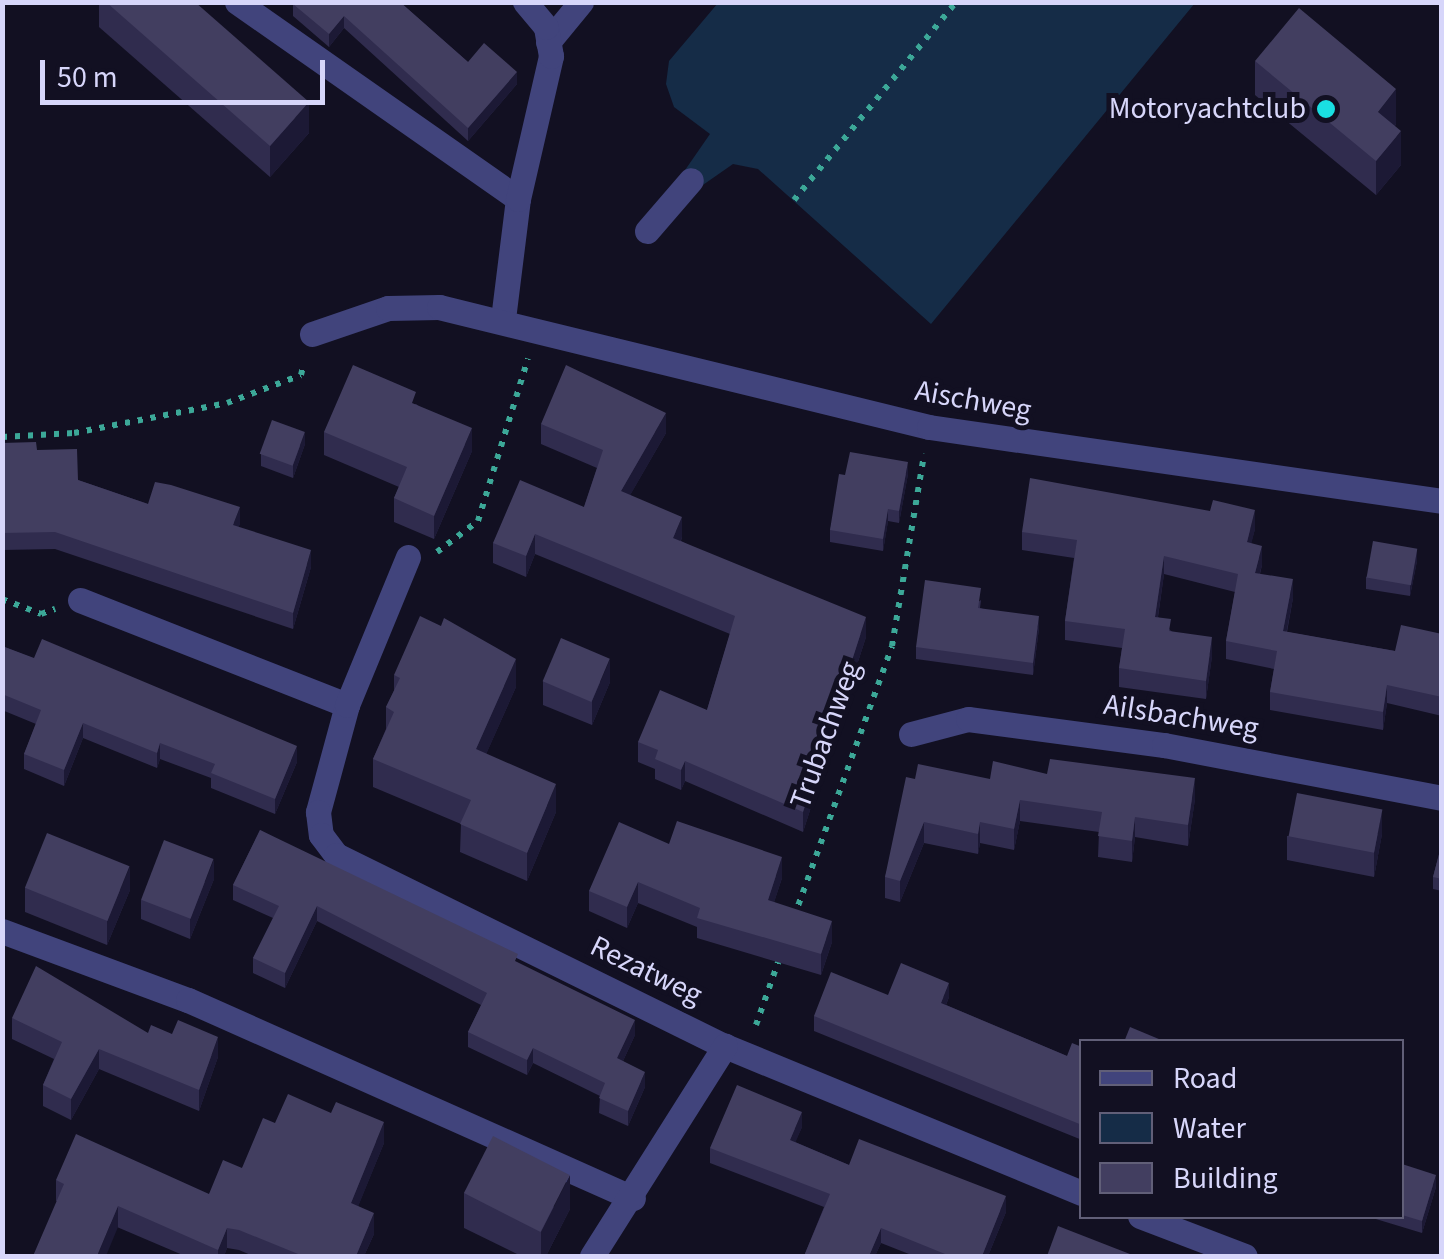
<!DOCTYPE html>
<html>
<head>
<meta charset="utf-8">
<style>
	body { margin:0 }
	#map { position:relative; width:1444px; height:1259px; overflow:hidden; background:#121022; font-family:"Source Sans 3",sans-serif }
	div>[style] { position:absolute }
	.water>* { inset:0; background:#152c47 }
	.path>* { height:6px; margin-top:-3px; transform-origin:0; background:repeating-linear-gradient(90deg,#3ca898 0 5px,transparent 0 13px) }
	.minor>* { height:25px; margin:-12.5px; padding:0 12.5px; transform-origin:12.5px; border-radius:12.5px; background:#41447c }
	.wall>* { inset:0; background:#302c4e }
	.shaded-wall>* { inset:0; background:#1c1935 }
	.building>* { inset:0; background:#423e60; transform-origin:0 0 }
	.dots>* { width:28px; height:28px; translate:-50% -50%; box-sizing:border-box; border:5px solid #121022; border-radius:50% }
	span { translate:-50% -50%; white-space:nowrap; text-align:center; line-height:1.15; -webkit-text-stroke:10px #121022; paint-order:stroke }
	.poi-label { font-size:30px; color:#d7d6fa }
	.right { translate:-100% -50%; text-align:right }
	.street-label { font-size:30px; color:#d7d6fa }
	.frame { position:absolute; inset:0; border:5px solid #d7d6fa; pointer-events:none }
	.legend { position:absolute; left:1079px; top:1039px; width:325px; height:180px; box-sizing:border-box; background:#121022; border:2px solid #615f78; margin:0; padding:12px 18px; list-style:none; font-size:30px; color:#d7d6fa }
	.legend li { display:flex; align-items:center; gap:20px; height:50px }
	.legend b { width:50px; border:2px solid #615f78 }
	.scale { position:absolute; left:40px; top:60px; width:285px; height:45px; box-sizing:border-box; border:5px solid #d7d6fa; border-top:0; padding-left:12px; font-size:30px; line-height:35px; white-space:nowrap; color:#d7d6fa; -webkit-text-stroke:8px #121022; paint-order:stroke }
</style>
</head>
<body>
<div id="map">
	<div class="water">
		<div style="clip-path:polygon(718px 3px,1195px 3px,931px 324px,758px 169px,733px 164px,700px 187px,683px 173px,710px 134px,674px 107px,666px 84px,669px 61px)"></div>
	</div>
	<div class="path">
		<div style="left:794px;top:200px;width:256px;rotate:-50.7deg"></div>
		<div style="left:2px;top:437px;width:72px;rotate:-3.2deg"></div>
		<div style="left:74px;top:433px;width:156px;rotate:-11.1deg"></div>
		<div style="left:227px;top:403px;width:79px;rotate:-20.7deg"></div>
		<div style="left:301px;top:375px;width:12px;rotate:-76deg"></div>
		<div style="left:437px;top:552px;width:51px;rotate:-37.1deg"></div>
		<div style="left:478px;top:521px;width:170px;rotate:-72.9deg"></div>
		<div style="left:2px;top:599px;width:42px;rotate:21deg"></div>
		<div style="left:41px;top:614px;width:15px;rotate:-20deg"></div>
		<div style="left:794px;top:917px;width:288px;rotate:-70.1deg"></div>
		<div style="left:892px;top:646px;width:195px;rotate:-80.5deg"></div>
		<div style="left:756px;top:1025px;width:72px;rotate:-70.6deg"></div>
	</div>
	<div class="minor">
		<div style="left:237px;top:2px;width:343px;rotate:35deg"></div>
		<div style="left:548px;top:42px;width:52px;rotate:-50.5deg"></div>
		<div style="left:647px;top:231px;width:67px;rotate:-49.2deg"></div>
		<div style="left:503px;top:319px;width:121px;rotate:-82.9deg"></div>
		<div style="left:518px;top:199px;width:147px;rotate:-77deg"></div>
		<div style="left:551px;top:56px;width:29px;rotate:-100deg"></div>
		<div style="left:546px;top:27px;width:33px;rotate:-130deg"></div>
		<div style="left:312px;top:334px;width:80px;rotate:-18.9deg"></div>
		<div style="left:388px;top:308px;width:51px;rotate:-1.1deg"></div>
		<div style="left:439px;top:307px;width:504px;rotate:13.76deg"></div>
		<div style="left:929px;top:427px;width:518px;rotate:8.21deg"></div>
		<div style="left:80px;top:600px;width:287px;rotate:21.5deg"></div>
		<div style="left:347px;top:705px;width:111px;rotate:105.2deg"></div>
		<div style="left:318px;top:812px;width:23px;rotate:83deg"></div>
		<div style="left:321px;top:835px;width:25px;rotate:53deg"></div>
		<div style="left:336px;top:855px;width:433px;rotate:26.2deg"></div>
		<div style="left:725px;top:1046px;width:386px;rotate:22.4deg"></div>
		<div style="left:347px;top:705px;width:160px;rotate:-67.6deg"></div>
		<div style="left:911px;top:734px;width:59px;rotate:-14.7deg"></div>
		<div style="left:968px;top:719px;width:198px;rotate:7.6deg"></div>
		<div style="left:1164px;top:745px;width:283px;rotate:10.8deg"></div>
		<div style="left:2px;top:931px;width:198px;rotate:20.4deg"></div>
		<div style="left:188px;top:1000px;width:487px;rotate:24deg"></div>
		<div style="left:1140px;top:1216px;width:112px;rotate:20.9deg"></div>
		<div style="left:592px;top:1256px;width:249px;rotate:-57.7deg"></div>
	</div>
	<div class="wall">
		<div style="clip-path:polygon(99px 2px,195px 2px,309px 133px,270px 177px,99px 27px)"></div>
		<div style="clip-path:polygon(400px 2px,468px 62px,517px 84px,468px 141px,344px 28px,329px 47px,293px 16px,293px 4px)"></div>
		<div style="clip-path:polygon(1255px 61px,1396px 124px,1395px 126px,1401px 165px,1376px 195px,1255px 95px)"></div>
		<div style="clip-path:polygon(416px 404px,472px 451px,434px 539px,394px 522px,394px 498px,399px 487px,324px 455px,324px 432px)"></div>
		<div style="clip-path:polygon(541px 424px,666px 433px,630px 495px,682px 537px,681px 541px,866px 637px,803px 832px,685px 781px,681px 790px,655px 779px,655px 769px,638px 762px,638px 742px,707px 710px,730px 634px,535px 554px,526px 577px,493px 563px,493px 543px,584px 507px,597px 468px,541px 444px)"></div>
		<div style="clip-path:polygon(2px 443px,37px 450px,78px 480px,148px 504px,240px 524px,238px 527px,311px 567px,293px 629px,55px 549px,2px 550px)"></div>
		<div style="clip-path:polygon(305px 444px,293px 478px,261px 466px,261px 454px)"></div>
		<div style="clip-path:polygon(908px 474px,899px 523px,888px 521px,883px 551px,830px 542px,830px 530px,845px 475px)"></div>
		<div style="clip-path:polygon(1255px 529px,1251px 543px,1262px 565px,1260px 574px,1293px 598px,1287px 632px,1395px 651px,1442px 634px,1442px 716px,1387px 703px,1383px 730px,1270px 710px,1270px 692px,1274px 669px,1226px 659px,1226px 641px,1235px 592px,1164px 574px,1158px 617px,1171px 631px,1212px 656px,1206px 699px,1119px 687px,1119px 668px,1122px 648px,1065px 640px,1065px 621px,1074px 558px,1022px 550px,1022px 532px)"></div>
		<div style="clip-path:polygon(1417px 561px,1410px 596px,1366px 589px,1366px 577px)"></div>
		<div style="clip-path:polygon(981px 600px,980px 608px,1039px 628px,1033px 675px,916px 659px,916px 647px)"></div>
		<div style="clip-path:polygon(2px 646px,297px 762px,275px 814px,211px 788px,211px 778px,160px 759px,157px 768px,83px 738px,64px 786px,24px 769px,24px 754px,36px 724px,2px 710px)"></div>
		<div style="clip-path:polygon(394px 675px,516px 687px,486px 754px,556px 812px,527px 881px,460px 852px,461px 824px,373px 787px,373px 759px,386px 729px,386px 707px,394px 691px)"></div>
		<div style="clip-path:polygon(543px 681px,610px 682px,592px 725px,543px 705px)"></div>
		<div style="clip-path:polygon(1047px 774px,1195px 799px,1188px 846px,1135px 837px,1132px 862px,1098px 857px,1099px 832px,1020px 821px,1014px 850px,980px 843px,978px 854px,924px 843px,900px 902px,885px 898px,885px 877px,915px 779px,990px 779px)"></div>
		<div style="clip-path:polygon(260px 830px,518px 963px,635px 1035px,623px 1061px,645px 1087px,628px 1126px,599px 1113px,600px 1096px,533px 1063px,527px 1075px,468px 1047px,468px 1032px,481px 1005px,317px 921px,285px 988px,253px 973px,253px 958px,273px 918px,233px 900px,233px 885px)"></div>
		<div style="clip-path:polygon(1382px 834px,1374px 877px,1287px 860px,1287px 836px)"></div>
		<div style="clip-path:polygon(1442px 843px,1442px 891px,1433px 889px,1433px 877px)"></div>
		<div style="clip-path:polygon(669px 844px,782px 878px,774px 902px,832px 942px,821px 975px,697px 938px,697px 927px,638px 903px,627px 928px,589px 911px,589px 891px)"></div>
		<div style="clip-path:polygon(214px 879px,190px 939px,141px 919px,141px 900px)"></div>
		<div style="clip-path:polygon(25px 888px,130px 890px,107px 945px,25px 912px)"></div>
		<div style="clip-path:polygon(888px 995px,949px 997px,946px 1005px,1067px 1056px,1082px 1047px,1082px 1140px,814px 1031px,814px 1016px)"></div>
		<div style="clip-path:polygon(12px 1018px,148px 1033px,218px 1057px,199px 1111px,99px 1069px,71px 1120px,43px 1106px,43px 1085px,54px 1059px,12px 1039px)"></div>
		<div style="clip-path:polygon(275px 1123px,384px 1143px,358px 1206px,374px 1234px,364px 1256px,253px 1256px,239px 1250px,227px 1248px,224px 1256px,185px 1256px,56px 1201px,56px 1180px,209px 1194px,242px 1168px)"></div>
		<div style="clip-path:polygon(802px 1127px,795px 1142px,849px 1165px,1006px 1212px,988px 1256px,914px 1256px,881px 1243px,875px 1256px,804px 1256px,824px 1207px,710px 1163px,710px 1148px)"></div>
		<div style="clip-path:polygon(1402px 1164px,1436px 1187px,1422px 1233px,1366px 1216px,1402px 1216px)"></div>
		<div style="clip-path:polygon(464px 1193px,570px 1209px,546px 1256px,521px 1256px,464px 1228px)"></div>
	</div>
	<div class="shaded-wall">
		<div style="clip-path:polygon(344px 16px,344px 28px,329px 47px,329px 34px)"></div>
		<div style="clip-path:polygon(517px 72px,517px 84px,468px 141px,468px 128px)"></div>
		<div style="clip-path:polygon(1396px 89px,1396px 124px,1378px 146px,1378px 112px)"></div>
		<div style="clip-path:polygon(309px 102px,309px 133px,270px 177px,270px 146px)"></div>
		<div style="clip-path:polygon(1401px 131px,1401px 165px,1376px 195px,1376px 161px)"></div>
		<div style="clip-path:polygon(666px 413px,666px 433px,621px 511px,621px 491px)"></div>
		<div style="clip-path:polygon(472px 428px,472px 451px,434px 539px,434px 516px)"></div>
		<div style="clip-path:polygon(305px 432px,305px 444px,293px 478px,293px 465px)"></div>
		<div style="clip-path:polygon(908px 462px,908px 474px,899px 523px,899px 511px)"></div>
		<div style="clip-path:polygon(240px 507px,240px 524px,233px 542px,233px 525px)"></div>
		<div style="clip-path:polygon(888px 509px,888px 521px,883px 551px,883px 539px)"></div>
		<div style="clip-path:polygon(1255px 510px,1255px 529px,1247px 561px,1247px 542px)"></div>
		<div style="clip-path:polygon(682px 517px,682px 537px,673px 558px,673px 538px)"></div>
		<div style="clip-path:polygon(535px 534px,535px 554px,526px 577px,526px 556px)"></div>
		<div style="clip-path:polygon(1262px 546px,1262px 565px,1255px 591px,1255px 573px)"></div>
		<div style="clip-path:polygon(1417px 549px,1417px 561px,1410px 596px,1410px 584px)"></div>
		<div style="clip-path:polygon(311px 550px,311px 567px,293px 629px,293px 613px)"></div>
		<div style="clip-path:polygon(1164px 556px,1164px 574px,1155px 636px,1155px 617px)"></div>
		<div style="clip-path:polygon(1293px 579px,1293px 598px,1283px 650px,1283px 631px)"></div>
		<div style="clip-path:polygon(1039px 616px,1039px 628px,1033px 675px,1033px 663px)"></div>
		<div style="clip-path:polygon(866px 617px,866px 637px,803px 832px,803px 812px)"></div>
		<div style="clip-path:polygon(1212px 637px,1212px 656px,1206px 699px,1206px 681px)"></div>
		<div style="clip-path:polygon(516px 659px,516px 687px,476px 777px,476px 749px)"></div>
		<div style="clip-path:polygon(610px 659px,610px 682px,592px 725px,592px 701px)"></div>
		<div style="clip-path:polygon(1387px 685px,1387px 703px,1383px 730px,1383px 712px)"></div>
		<div style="clip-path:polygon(83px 723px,83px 738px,64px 786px,64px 770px)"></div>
		<div style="clip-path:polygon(160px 743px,160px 759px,157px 768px,157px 753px)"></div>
		<div style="clip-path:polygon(297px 746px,297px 762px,275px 814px,275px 799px)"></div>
		<div style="clip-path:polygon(685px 761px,685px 781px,681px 790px,681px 770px)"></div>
		<div style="clip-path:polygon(1195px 778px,1195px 799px,1188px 846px,1188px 825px)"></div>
		<div style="clip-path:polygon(556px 784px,556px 812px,527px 881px,527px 853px)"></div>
		<div style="clip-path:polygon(1020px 800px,1020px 821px,1014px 850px,1014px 829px)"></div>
		<div style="clip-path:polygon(1382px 810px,1382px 834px,1374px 877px,1374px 853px)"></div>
		<div style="clip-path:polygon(1135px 817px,1135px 837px,1132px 862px,1132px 841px)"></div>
		<div style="clip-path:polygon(924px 822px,924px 843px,900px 902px,900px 881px)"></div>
		<div style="clip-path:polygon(980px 822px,980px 843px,978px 854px,978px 834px)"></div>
		<div style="clip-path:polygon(782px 857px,782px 878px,768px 921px,768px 900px)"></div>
		<div style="clip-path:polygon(214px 859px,214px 879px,190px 939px,190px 919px)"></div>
		<div style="clip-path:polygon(130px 866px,130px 890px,107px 945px,107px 921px)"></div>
		<div style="clip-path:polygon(638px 882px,638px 903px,627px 928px,627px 907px)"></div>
		<div style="clip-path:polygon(317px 906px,317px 921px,285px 988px,285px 973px)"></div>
		<div style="clip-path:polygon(832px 921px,832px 942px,821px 975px,821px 954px)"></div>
		<div style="clip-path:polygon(949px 983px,949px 997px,941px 1017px,941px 1003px)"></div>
		<div style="clip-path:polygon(635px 1020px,635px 1035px,617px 1074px,617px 1058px)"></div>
		<div style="clip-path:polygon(218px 1037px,218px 1057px,199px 1111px,199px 1090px)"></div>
		<div style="clip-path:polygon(533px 1048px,533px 1063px,527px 1075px,527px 1060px)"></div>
		<div style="clip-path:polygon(99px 1049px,99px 1069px,71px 1120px,71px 1099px)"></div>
		<div style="clip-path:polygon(645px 1072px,645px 1087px,628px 1126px,628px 1111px)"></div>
		<div style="clip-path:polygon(802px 1112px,802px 1127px,790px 1155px,790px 1140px)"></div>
		<div style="clip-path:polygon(384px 1122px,384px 1143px,351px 1224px,351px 1203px)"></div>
		<div style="clip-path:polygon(570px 1175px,570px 1209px,546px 1256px,541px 1256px,541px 1232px)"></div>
		<div style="clip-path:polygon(1436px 1175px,1436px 1187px,1422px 1233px,1422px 1221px)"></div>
		<div style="clip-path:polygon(1006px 1196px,1006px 1212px,988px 1256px,982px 1256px)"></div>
		<div style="clip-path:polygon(118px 1206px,118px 1227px,106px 1256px,97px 1256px)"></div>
		<div style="clip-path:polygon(374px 1213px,374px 1234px,364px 1256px,356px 1256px)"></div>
		<div style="clip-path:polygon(227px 1228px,227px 1248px,224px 1256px,218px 1256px,218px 1250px)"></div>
		<div style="clip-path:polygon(881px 1228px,881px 1243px,875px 1256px,869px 1256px)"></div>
	</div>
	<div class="building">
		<div style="clip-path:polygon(106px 2px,195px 2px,309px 102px,270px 146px)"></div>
		<div style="clip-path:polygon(294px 2px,400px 2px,468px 62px,484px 43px,517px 72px,468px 128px,344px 16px,329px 34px,293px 4px)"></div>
		<div style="clip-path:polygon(1299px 8px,1396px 89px,1378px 112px,1401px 131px,1376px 161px,1255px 61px)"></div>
		<div style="clip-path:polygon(353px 365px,416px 392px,412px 403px,472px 428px,434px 516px,394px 498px,407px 467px,324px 432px)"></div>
		<div style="clip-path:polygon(566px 365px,666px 413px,621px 491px,682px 517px,673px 538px,866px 617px,803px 812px,685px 761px,681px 770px,655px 759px,658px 750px,638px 742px,660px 690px,707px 710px,735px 616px,535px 534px,526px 556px,493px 543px,520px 480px,584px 507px,603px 450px,541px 424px)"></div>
		<div style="left:272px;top:420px;width:35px;height:36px;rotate:20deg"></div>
		<div style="clip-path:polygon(36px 442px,37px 450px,77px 449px,78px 480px,148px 504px,155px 482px,171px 485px,240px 507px,233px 525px,311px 550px,293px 613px,55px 532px,2px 533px,2px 443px)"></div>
		<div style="clip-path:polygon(850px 452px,908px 462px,899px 511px,888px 509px,883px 539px,830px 530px,839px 474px,845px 475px)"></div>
		<div style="clip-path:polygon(1030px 478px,1210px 511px,1213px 500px,1255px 510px,1247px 542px,1262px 546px,1255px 573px,1293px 579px,1283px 631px,1395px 651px,1401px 625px,1442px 634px,1442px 697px,1387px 685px,1383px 712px,1270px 692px,1277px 651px,1226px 641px,1238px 574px,1164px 556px,1155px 617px,1171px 619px,1169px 631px,1212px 637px,1206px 681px,1119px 668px,1125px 629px,1065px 621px,1077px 540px,1022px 532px)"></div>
		<div style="left:1373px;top:541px;width:45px;height:37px;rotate:10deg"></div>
		<div style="clip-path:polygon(925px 580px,981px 588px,978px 608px,1039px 616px,1033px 663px,916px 647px)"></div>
		<div style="clip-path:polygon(420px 616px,441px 626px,444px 618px,516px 659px,476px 749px,556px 784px,527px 853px,460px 824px,471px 800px,373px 759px,394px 712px,386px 707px,400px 678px,394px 675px)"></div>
		<div style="left:561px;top:638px;width:53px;height:47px;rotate:23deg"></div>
		<div style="clip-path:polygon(42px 639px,297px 746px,275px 799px,211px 773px,215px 764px,160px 743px,157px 753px,83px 723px,64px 770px,24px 754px,41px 710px,2px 694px,2px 646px,34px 658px)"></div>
		<div style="clip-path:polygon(1050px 759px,1195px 778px,1188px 825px,1135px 817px,1132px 841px,1098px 836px,1102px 812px,1020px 800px,1014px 829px,980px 822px,978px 834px,924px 822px,900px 881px,885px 877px,906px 777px,915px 779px,918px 764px,990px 779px,993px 761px,1047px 774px)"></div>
		<div style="left:1297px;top:793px;width:87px;height:44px;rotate:11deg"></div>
		<div style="clip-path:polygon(677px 821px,782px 857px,768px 900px,832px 921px,821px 954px,697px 918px,700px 908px,638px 882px,627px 907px,589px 891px,619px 822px,669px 844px)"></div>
		<div style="clip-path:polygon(260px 830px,518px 954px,515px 961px,635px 1020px,617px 1058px,645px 1072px,628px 1111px,599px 1098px,605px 1083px,533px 1048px,527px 1060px,468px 1032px,487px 993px,317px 906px,285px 973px,253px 958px,279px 906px,233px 885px)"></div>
		<div style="left:47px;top:833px;width:89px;height:59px;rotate:22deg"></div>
		<div style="left:164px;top:840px;width:53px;height:64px;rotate:21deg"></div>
		<div style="clip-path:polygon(1442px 843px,1442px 879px,1433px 877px)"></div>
		<div style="clip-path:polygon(901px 963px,949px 983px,941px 1003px,1067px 1056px,1072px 1043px,1082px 1047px,1082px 1125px,814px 1016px,831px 972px,888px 995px)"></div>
		<div style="clip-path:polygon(36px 966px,148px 1033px,151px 1025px,172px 1034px,178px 1020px,218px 1037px,199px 1090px,99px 1049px,71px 1099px,43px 1085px,62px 1042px,12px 1018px)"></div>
		<div style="clip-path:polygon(1130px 1027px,1166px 1042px,1124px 1042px)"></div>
		<div style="clip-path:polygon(737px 1085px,802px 1112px,790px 1140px,849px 1165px,859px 1139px,1006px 1196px,982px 1256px,950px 1256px,881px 1228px,869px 1256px,804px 1256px,830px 1194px,710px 1148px)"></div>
		<div style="clip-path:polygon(288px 1094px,331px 1113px,336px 1102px,384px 1122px,351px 1203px,374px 1213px,356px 1256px,303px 1256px,239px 1230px,227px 1228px,218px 1250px,118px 1206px,97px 1256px,33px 1256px,64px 1184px,56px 1180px,76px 1134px,209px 1194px,223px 1160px,242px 1168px,263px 1118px,275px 1123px)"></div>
		<div style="left:493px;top:1136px;width:86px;height:64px;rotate:27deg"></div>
		<div style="clip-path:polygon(1402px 1164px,1436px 1175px,1422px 1221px,1402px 1215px)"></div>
		<div style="clip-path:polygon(1058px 1226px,1135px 1256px,1047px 1256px)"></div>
	</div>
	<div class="dots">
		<div style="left:1326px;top:109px;background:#1adfe2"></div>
	</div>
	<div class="poi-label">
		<span class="right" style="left:1306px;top:109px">Motoryachtclub</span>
	</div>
	<div class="street-label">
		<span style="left:973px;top:401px;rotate:10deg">Aischweg</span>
		<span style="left:1181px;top:717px;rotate:9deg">Ailsbachweg</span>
		<span style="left:826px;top:735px;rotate:-70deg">Trubachweg</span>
		<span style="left:646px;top:971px;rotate:26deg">Rezatweg</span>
	</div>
	<div class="frame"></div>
	<ul class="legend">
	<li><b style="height:12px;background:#41447c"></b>Road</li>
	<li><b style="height:28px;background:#152c47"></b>Water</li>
	<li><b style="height:28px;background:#423e60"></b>Building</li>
	</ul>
	<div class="scale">50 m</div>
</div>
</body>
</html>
